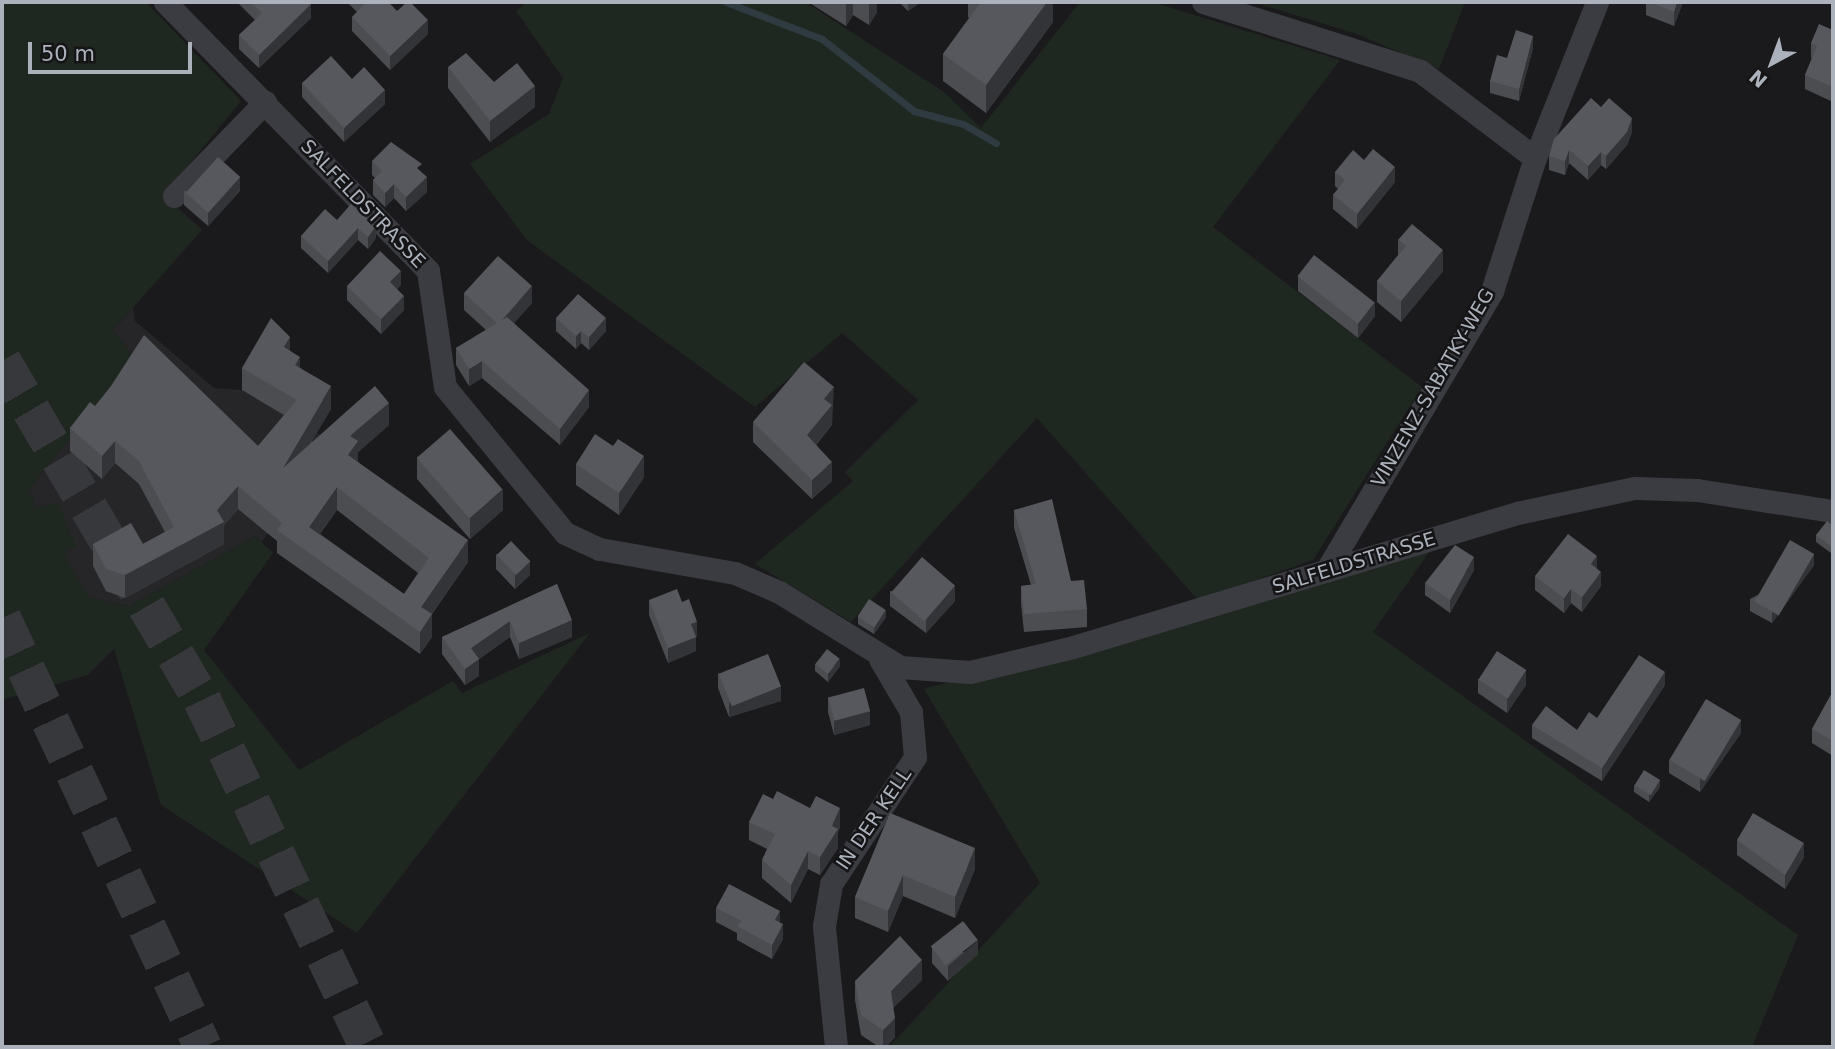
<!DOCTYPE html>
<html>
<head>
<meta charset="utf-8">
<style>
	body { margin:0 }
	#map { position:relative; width:1835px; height:1049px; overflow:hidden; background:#1a1a1c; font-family:"DejaVu Sans",sans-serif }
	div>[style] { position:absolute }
	.built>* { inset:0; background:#262629 }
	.green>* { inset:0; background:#1f2820 }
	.stream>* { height:7px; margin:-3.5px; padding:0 3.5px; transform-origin:3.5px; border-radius:3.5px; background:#2f3a41 }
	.motorway-tunnel>* { height:38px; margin-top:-19px; transform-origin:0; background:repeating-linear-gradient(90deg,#37383c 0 38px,transparent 0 57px) }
	.minor>* { height:23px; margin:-11.5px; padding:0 11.5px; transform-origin:11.5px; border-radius:11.5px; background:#3b3c42 }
	.wall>* { inset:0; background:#4b4d51 }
	.shaded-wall>* { inset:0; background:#333437 }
	.building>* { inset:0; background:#56585d; transform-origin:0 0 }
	span { translate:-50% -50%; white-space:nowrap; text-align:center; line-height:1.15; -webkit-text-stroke:5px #151517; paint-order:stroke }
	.street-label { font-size:19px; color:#acb2bc }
	.frame { position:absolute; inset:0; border:4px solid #acb2bc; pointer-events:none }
	.north { position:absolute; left:1737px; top:28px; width:70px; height:70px; -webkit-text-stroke:5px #151517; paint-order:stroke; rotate:221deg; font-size:19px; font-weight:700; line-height:28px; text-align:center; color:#acb2bc }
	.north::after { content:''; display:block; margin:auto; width:24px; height:32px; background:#acb2bc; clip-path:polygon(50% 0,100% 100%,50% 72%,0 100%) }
	.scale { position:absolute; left:28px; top:42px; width:164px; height:32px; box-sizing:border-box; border:4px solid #acb2bc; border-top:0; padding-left:9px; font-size:21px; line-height:24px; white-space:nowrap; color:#acb2bc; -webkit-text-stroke:5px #151517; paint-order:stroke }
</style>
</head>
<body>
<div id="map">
	<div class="built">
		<div style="clip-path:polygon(133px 308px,135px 321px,214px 388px,242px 390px,330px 440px,262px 542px,255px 536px,129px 606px,88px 597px,63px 553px,58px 503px,36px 507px,29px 489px,135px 358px,113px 330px)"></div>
	</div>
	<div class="green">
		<div style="clip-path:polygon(2px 2px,146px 2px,241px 101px,164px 195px,202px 230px,113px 330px,135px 358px,29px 489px,36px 507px,58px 503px,76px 546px,64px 553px,88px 597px,129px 606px,255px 536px,273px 553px,204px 650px,299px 770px,453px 681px,462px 693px,590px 633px,357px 933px,161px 805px,114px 649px,88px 675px,2px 700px)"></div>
		<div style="clip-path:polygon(528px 2px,805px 2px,944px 92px,981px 128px,1080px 2px,1152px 2px,1340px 60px,1213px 227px,1422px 387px,1313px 560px,1198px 600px,1037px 418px,851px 622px,755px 564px,853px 481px,845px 472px,918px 400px,842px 333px,755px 407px,527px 240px,470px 164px,549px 114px,563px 78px,516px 11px)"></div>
		<div style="clip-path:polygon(1252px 2px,1465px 2px,1439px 69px,1354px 33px)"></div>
		<div style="clip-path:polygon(1432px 548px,1373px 632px,1798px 935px,1752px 1047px,889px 1047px,1040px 883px,924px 689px)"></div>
	</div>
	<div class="stream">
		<div style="left:726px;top:2px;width:103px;rotate:21.1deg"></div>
		<div style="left:822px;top:39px;width:117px;rotate:38deg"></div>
		<div style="left:914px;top:111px;width:51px;rotate:14.9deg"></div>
		<div style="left:963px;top:124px;width:38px;rotate:30deg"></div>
	</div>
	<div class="motorway-tunnel">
		<div style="left:2px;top:361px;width:394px;rotate:59.5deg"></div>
		<div style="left:202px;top:700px;width:385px;rotate:64.4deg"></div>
		<div style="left:2px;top:618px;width:474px;rotate:64.9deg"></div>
	</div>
	<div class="minor">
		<div style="left:165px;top:2px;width:376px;rotate:45.6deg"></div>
		<div style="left:428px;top:271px;width:117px;rotate:81.7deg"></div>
		<div style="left:445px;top:387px;width:189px;rotate:50.6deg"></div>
		<div style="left:565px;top:533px;width:38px;rotate:25deg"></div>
		<div style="left:600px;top:549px;width:137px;rotate:10.1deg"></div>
		<div style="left:735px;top:573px;width:48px;rotate:23.4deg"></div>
		<div style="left:779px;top:592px;width:142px;rotate:31.8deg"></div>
		<div style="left:900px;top:667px;width:70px;rotate:4.1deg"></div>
		<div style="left:970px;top:672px;width:106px;rotate:-13.6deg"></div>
		<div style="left:1073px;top:647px;width:464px;rotate:-16.8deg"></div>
		<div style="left:1517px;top:513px;width:121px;rotate:-12deg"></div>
		<div style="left:1635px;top:488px;width:62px;rotate:1.8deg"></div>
		<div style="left:1697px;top:490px;width:138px;rotate:8.8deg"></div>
		<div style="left:1203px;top:2px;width:228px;rotate:17.6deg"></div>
		<div style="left:1420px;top:71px;width:144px;rotate:37.1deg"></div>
		<div style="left:174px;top:196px;width:131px;rotate:-45.9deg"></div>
		<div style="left:1326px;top:571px;width:326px;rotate:-59.3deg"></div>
		<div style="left:1492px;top:291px;width:140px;rotate:-72.1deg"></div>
		<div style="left:1535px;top:158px;width:168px;rotate:-68.3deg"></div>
		<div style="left:836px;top:1047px;width:122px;rotate:-95.7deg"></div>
		<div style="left:824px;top:926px;width:43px;rotate:-80.5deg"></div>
		<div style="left:831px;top:884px;width:152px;rotate:-56.5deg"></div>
		<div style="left:915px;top:757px;width:45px;rotate:-95.1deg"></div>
		<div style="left:911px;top:712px;width:61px;rotate:-120.3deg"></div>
	</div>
	<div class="wall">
		<div style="clip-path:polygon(237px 2px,309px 2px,311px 18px,259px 68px,239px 49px,239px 35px,255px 20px)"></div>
		<div style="clip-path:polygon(347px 2px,388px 2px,397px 11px,428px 34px,390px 70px,352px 31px,352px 17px,357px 12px)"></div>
		<div style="clip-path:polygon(808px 2px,877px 2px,877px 12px,869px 25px,853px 15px,846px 26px)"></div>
		<div style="clip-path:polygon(899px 2px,921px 2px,908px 11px)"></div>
		<div style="clip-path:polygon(968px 2px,1053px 2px,1053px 22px,986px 113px,943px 81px,943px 54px,969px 18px,968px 17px)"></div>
		<div style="clip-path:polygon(1646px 2px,1683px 2px,1674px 26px,1646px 15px)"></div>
		<div style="clip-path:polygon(1833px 30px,1833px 102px,1805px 89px,1805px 75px,1812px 58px,1811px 58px,1811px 43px)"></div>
		<div style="clip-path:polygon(1533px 48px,1519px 101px,1490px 93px,1490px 81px,1507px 58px)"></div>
		<div style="clip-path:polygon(448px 67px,494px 82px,535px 107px,490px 142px,448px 88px)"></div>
		<div style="clip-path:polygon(352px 79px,385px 104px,344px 142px,302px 97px,302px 83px)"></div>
		<div style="clip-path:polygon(1632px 132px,1627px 145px,1606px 169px,1601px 165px,1588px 180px,1569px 163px,1565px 175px,1549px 170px,1549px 156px)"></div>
		<div style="clip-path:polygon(1364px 160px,1395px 182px,1357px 229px,1333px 209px,1333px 195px,1338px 189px,1335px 186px,1335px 172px)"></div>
		<div style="clip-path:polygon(372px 161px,422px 173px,427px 192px,406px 211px,394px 198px,385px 207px,373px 195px,373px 180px,375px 178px,372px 175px)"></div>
		<div style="clip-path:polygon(184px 191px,240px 191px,208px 226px,184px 205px)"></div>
		<div style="clip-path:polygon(337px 220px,376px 226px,376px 238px,368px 249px,358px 240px,328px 273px,301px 248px,301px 236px)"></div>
		<div style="clip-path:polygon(1398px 240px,1443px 271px,1401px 322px,1377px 302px,1377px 281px,1398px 255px)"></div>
		<div style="clip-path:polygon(1298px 277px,1375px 316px,1358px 338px,1298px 291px)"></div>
		<div style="clip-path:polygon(401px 285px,397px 289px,404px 310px,381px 334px,347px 300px,347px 286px)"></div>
		<div style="clip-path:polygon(464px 293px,532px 303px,514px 323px,589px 407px,560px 445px,482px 378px,469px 386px,456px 365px,456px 348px,486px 330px,464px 310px)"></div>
		<div style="clip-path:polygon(556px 318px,606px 331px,589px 350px,581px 343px,576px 349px,556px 331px)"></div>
		<div style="clip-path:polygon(evenodd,290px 351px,300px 368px,331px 409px,311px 442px,389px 425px,358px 452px,358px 462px,468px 562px,432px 614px,432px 637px,420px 654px,277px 553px,277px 541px,238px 509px,224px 525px,224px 544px,125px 598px,106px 591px,93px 566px,93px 544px,143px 544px,165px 532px,139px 484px,115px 463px,102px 479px,70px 451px,70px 428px,95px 406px,258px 446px,284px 415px,242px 390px,242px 368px,290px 351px,337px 510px,418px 573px,404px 594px,320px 534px,337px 510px)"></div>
		<div style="clip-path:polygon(834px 407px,832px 408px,832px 425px,816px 445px,832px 481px,812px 499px,753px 442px,753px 422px)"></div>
		<div style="clip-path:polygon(417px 458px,503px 510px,470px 539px,417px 479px)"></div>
		<div style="clip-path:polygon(576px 464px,644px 477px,619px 515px,576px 485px)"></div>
		<div style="clip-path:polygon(1014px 510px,1071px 581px,1087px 609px,1087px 627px,1024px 632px,1021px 604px,1021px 586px,1031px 585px,1014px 528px)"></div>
		<div style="clip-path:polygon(1833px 525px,1833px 550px,1831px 553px,1816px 542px,1816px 535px)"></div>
		<div style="clip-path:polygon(496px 554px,530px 575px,515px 589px,496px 569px)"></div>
		<div style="clip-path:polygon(1814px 565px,1772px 623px,1750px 611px,1750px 599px)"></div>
		<div style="clip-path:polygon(1597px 568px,1601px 586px,1582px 612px,1571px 603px,1564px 613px,1535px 590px,1535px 576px)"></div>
		<div style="clip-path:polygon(1474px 570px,1450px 613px,1425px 595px,1425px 583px)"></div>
		<div style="clip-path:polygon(557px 584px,572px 637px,519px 659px,510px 637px,479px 659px,479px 676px,465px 685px,442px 654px,442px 637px)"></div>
		<div style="clip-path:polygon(890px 591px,955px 601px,926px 633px,890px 606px)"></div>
		<div style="clip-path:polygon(649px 600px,697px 636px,696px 637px,696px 651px,668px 663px,649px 615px)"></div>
		<div style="clip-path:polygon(858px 617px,886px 617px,874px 634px,858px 624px)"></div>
		<div style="clip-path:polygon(815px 664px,840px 666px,828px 682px,815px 671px)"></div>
		<div style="clip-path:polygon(718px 673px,781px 701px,729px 717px,718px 688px)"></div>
		<div style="clip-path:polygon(1478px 679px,1526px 685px,1507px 713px,1478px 693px)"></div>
		<div style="clip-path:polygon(1665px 685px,1602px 781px,1532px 738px,1532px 725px,1577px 730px,1597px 718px)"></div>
		<div style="clip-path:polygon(1833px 691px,1833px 756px,1812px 743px,1812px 729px)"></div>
		<div style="clip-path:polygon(828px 697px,870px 725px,834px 735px,828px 712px)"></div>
		<div style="clip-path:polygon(1741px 733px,1700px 792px,1669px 773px,1669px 760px)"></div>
		<div style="clip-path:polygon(1634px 785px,1660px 787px,1649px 802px,1634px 792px)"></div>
		<div style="clip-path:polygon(773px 799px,840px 827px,838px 832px,838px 848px,820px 875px,808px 869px,791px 903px,762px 878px,762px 860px,767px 849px,749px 840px,749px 822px)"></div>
		<div style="clip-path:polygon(890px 813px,975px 869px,955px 918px,903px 896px,888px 932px,855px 918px,855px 897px)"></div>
		<div style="clip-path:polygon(1737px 840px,1804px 857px,1785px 889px,1737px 855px)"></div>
		<div style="clip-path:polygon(716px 908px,780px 923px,783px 939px,772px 959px,737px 940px,737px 933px,716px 922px)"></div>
		<div style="clip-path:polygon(932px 948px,978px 954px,948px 981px,932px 963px)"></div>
		<div style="clip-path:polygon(922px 980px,893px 1008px,895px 1037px,886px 1047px,879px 1047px,861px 1035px,855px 1000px,855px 981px)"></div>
	</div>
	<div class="shaded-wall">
		<div style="clip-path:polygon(846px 2px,853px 2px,853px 15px,846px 26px)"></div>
		<div style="clip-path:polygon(869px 2px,877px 2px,877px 12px,869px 25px)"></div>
		<div style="clip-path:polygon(908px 2px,921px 2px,908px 11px)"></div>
		<div style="clip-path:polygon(1047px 2px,1053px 2px,1053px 22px,986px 113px,986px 85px)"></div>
		<div style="clip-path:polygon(1677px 2px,1683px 2px,1674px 26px,1674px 12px)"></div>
		<div style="clip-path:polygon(311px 4px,311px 18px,259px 68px,259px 55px)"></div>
		<div style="clip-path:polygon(428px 20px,428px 34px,390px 70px,390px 56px)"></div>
		<div style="clip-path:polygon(1533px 36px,1533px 48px,1519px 101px,1519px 89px)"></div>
		<div style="clip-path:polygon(535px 86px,535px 107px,490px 142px,490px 121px)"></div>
		<div style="clip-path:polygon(385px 90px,385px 104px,344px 142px,344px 128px)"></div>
		<div style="clip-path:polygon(1632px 118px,1632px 132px,1627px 145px,1606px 169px,1606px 156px)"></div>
		<div style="clip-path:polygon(1569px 150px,1569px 163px,1565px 175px,1565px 161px)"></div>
		<div style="clip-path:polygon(1601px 152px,1601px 165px,1588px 180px,1588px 166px)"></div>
		<div style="clip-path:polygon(1395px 167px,1395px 182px,1357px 229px,1357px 214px)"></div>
		<div style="clip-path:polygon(240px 177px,240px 191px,208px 226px,208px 212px)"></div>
		<div style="clip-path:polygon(427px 177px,427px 192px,406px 211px,406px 197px)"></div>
		<div style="clip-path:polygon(394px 184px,394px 198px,385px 207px,385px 193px)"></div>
		<div style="clip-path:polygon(376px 226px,376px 238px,368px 249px,368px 237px)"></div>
		<div style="clip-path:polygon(358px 228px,358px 240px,328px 273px,328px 261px)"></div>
		<div style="clip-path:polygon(1443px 250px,1443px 271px,1401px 322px,1401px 301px)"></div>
		<div style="clip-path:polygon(401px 271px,401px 285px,390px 297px,390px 282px)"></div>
		<div style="clip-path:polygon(532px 286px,532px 303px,502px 337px,502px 320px)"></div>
		<div style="clip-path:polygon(404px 296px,404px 310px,381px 334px,381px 319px)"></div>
		<div style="clip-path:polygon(1375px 302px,1375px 316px,1358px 338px,1358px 323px)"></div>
		<div style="clip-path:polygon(606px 318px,606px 331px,589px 350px,589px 337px)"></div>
		<div style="clip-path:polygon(581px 331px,581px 343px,576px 349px,576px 336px)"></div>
		<div style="clip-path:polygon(290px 337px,290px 359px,284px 347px)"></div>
		<div style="clip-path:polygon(300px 357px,300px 379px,295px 365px)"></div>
		<div style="clip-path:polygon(482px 361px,482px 378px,469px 386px,469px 369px)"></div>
		<div style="clip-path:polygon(331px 386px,331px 409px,283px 490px,283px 468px)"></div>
		<div style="clip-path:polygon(834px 387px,832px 425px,807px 455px,807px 435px,824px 399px)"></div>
		<div style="clip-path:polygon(589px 390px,589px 407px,560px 445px,560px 429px)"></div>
		<div style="clip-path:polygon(389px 403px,389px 425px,358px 452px,358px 464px,348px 455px,350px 436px)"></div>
		<div style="clip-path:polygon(115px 441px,115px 463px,102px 479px,102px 456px)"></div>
		<div style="clip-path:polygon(644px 456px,644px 477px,619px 515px,619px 493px)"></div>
		<div style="clip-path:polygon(832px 462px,832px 481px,812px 499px,812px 480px)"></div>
		<div style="clip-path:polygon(238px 486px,238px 509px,224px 525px,224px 544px,125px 598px,125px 575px,217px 510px)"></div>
		<div style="clip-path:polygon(337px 487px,337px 510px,309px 549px,309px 527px)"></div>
		<div style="clip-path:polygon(503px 489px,503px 510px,470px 539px,470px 518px)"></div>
		<div style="clip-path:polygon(468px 540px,468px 562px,421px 629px,421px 607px)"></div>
		<div style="clip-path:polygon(1814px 554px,1814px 565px,1772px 623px,1772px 612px)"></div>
		<div style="clip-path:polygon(1597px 556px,1597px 571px,1591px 564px)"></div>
		<div style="clip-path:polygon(1474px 557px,1474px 570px,1450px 613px,1450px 600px)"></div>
		<div style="clip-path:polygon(530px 561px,530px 575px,515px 589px,515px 575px)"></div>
		<div style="clip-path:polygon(1601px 572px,1601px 586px,1582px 612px,1582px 597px)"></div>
		<div style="clip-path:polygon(955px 586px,955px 601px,926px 633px,926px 618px)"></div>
		<div style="clip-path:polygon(1571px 589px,1571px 603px,1564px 613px,1564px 598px)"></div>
		<div style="clip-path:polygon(886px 610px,886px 617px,874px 634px,874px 627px)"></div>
		<div style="clip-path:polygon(432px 614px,432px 637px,420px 654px,420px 632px)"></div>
		<div style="clip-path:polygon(572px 620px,572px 637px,519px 659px,519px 643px)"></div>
		<div style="clip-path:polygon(510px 621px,510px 637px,471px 664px,471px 648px)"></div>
		<div style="clip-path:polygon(697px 622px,697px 636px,691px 638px,691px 624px)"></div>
		<div style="clip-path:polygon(696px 637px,696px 651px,668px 663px,668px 648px)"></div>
		<div style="clip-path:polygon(479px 659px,479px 676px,465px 685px,465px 669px)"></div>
		<div style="clip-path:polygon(840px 659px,840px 666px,828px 682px,828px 674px)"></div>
		<div style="clip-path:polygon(1526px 670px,1526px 685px,1507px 713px,1507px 698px)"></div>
		<div style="clip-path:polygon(1665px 672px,1665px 685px,1602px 781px,1602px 768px)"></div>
		<div style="clip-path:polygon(781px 687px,781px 701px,729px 717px,729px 703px)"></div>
		<div style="clip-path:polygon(870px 711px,870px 725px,834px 735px,834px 720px)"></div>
		<div style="clip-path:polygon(1741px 720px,1741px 733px,1700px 792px,1700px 779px)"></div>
		<div style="clip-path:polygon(1660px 780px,1660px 787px,1649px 802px,1649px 795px)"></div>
		<div style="clip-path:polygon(840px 808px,840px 827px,838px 832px,838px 848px,820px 875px,820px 857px,832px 826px)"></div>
		<div style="clip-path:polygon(1804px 843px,1804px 857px,1785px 889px,1785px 875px)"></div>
		<div style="clip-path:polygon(975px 848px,975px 869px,955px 918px,955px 897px)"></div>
		<div style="clip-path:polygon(808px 851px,808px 869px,791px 903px,791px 885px)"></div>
		<div style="clip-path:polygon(903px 875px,903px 896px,888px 932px,888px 911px)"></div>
		<div style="clip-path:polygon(780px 911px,780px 925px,775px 920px)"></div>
		<div style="clip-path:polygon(783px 924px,783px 939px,772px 959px,772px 945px)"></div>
		<div style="clip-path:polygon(978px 940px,978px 954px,948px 981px,948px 966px)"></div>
		<div style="clip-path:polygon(922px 960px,922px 980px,891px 1010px,891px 991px)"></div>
		<div style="clip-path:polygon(895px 1018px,895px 1037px,886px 1047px,883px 1047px,883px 1030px)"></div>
	</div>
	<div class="building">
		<div style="clip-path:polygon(251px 2px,309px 2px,311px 4px,259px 55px,239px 35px,262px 13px)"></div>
		<div style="clip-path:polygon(361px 2px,388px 2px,397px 11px,407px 2px,410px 2px,428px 20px,390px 56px,352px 17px,364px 5px)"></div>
		<div style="clip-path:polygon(981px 2px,1047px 2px,986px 85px,943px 54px)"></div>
		<div style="clip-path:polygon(1649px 2px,1677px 2px,1674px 12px)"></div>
		<div style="clip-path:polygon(1819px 24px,1833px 30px,1833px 87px,1805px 75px,1817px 46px,1811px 43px)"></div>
		<div style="clip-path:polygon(1516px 30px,1533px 36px,1519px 89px,1490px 81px,1497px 55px,1507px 58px)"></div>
		<div style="clip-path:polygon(466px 53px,494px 82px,517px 63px,535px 86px,490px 121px,448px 67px)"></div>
		<div style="clip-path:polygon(331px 56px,352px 79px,364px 67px,385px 90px,344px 128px,302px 83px)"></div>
		<div style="clip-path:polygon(1591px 98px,1601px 107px,1609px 98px,1632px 118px,1627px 132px,1606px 156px,1601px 152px,1588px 166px,1569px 150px,1565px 161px,1549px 156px,1554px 139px)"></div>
		<div style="clip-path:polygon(391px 142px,422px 164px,417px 168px,427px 177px,406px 197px,394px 184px,385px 193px,373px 180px,382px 171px,372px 161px)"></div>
		<div style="clip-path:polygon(1373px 149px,1395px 167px,1357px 214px,1333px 195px,1345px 180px,1335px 172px,1353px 150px,1364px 160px)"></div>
		<div style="left:218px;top:157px;width:30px;height:48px;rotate:42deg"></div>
		<div style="clip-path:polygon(351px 204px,376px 226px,368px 237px,358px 228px,328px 261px,301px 236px,325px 209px,337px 220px)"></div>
		<div style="clip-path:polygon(1412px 224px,1443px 250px,1401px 301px,1377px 281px,1406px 246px,1398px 240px)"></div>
		<div style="clip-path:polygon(380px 251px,401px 271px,390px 282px,404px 296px,381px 319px,347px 286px)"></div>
		<div style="left:1314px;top:255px;width:77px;height:27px;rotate:38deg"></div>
		<div style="clip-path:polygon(498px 256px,532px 286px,502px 320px,507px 317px,589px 390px,560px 429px,482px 361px,469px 369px,456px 348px,497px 323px,464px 293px)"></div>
		<div style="clip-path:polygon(578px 294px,606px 318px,589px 337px,581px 331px,576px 336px,556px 318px)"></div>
		<div style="clip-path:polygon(evenodd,271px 318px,290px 337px,284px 347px,300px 357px,295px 365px,331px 386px,283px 468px,375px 386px,389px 403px,350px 436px,358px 441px,348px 455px,468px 540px,421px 607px,432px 614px,420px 632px,277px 530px,282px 523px,238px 486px,217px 510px,224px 522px,125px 575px,106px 569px,93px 544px,131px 523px,143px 544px,174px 527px,139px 461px,115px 441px,102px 456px,70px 428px,90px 402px,95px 406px,111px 386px,144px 335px,258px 446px,297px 400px,242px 368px,271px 318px,337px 487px,429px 558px,404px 594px,309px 527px,337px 487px)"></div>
		<div style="clip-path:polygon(804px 362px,834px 387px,824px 399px,832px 405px,807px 435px,832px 462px,812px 480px,753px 422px)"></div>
		<div style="left:450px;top:429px;width:80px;height:44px;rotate:49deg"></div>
		<div style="clip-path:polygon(595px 434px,613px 446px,618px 439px,644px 456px,619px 493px,576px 464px)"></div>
		<div style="clip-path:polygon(1052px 499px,1071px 581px,1084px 580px,1087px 609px,1024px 614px,1021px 586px,1036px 584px,1014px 510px)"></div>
		<div style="clip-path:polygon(1827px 521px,1833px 525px,1833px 543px,1831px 546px,1816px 535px)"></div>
		<div style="clip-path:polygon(1568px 534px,1597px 556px,1591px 564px,1601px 572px,1582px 597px,1571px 589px,1564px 598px,1535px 576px)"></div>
		<div style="left:1790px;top:540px;width:28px;height:71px;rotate:30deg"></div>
		<div style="left:511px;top:541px;width:28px;height:20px;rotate:46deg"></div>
		<div style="clip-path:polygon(1455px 545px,1474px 557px,1450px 600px,1425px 583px)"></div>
		<div style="left:922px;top:557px;width:44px;height:47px;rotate:41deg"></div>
		<div style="clip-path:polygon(557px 584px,572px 620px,519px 643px,510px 621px,471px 648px,479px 659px,465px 669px,442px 637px)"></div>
		<div style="clip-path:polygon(677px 589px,682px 602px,689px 599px,697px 622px,691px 624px,696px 637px,668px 648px,649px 600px)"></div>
		<div style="left:869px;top:599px;width:20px;height:21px;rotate:33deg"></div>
		<div style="left:827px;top:649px;width:16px;height:19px;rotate:38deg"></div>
		<div style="left:1497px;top:651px;width:35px;height:34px;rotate:33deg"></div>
		<div style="left:768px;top:654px;width:35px;height:53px;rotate:68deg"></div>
		<div style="clip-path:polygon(1639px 655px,1665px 672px,1602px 768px,1532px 725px,1546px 706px,1577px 730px,1589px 712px,1597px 718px)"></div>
		<div style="left:864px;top:688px;width:24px;height:37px;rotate:75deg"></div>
		<div style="clip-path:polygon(1833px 691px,1833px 741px,1812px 729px)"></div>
		<div style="left:1706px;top:699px;width:41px;height:71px;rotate:31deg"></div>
		<div style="left:1644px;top:770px;width:19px;height:18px;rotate:32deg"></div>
		<div style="clip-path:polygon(777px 791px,810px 808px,816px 796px,840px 808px,832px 826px,838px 829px,820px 857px,808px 851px,791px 885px,762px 860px,775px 834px,749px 822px,763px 794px,773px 799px)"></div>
		<div style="clip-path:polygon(890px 813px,975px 848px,955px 897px,903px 875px,888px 911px,855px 897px)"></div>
		<div style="clip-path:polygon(1753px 813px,1804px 843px,1785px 875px,1737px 840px)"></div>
		<div style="clip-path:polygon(729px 884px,780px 911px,775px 920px,783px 924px,772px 945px,737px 926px,742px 921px,716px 908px)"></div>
		<div style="left:963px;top:921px;width:24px;height:41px;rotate:52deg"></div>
		<div style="clip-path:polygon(900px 936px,922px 960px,891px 991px,895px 1018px,883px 1030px,861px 1015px,855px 981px)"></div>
	</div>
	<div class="street-label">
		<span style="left:363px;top:204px;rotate:46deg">SALFELDSTRASSE</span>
		<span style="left:1433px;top:388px;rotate:-60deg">VINZENZ-SABATKY-WEG</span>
		<span style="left:1354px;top:563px;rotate:-17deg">SALFELDSTRASSE</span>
		<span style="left:874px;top:819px;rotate:-56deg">IN DER KELL</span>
	</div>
	<div class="frame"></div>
	<div class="north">N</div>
	<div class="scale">50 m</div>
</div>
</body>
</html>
